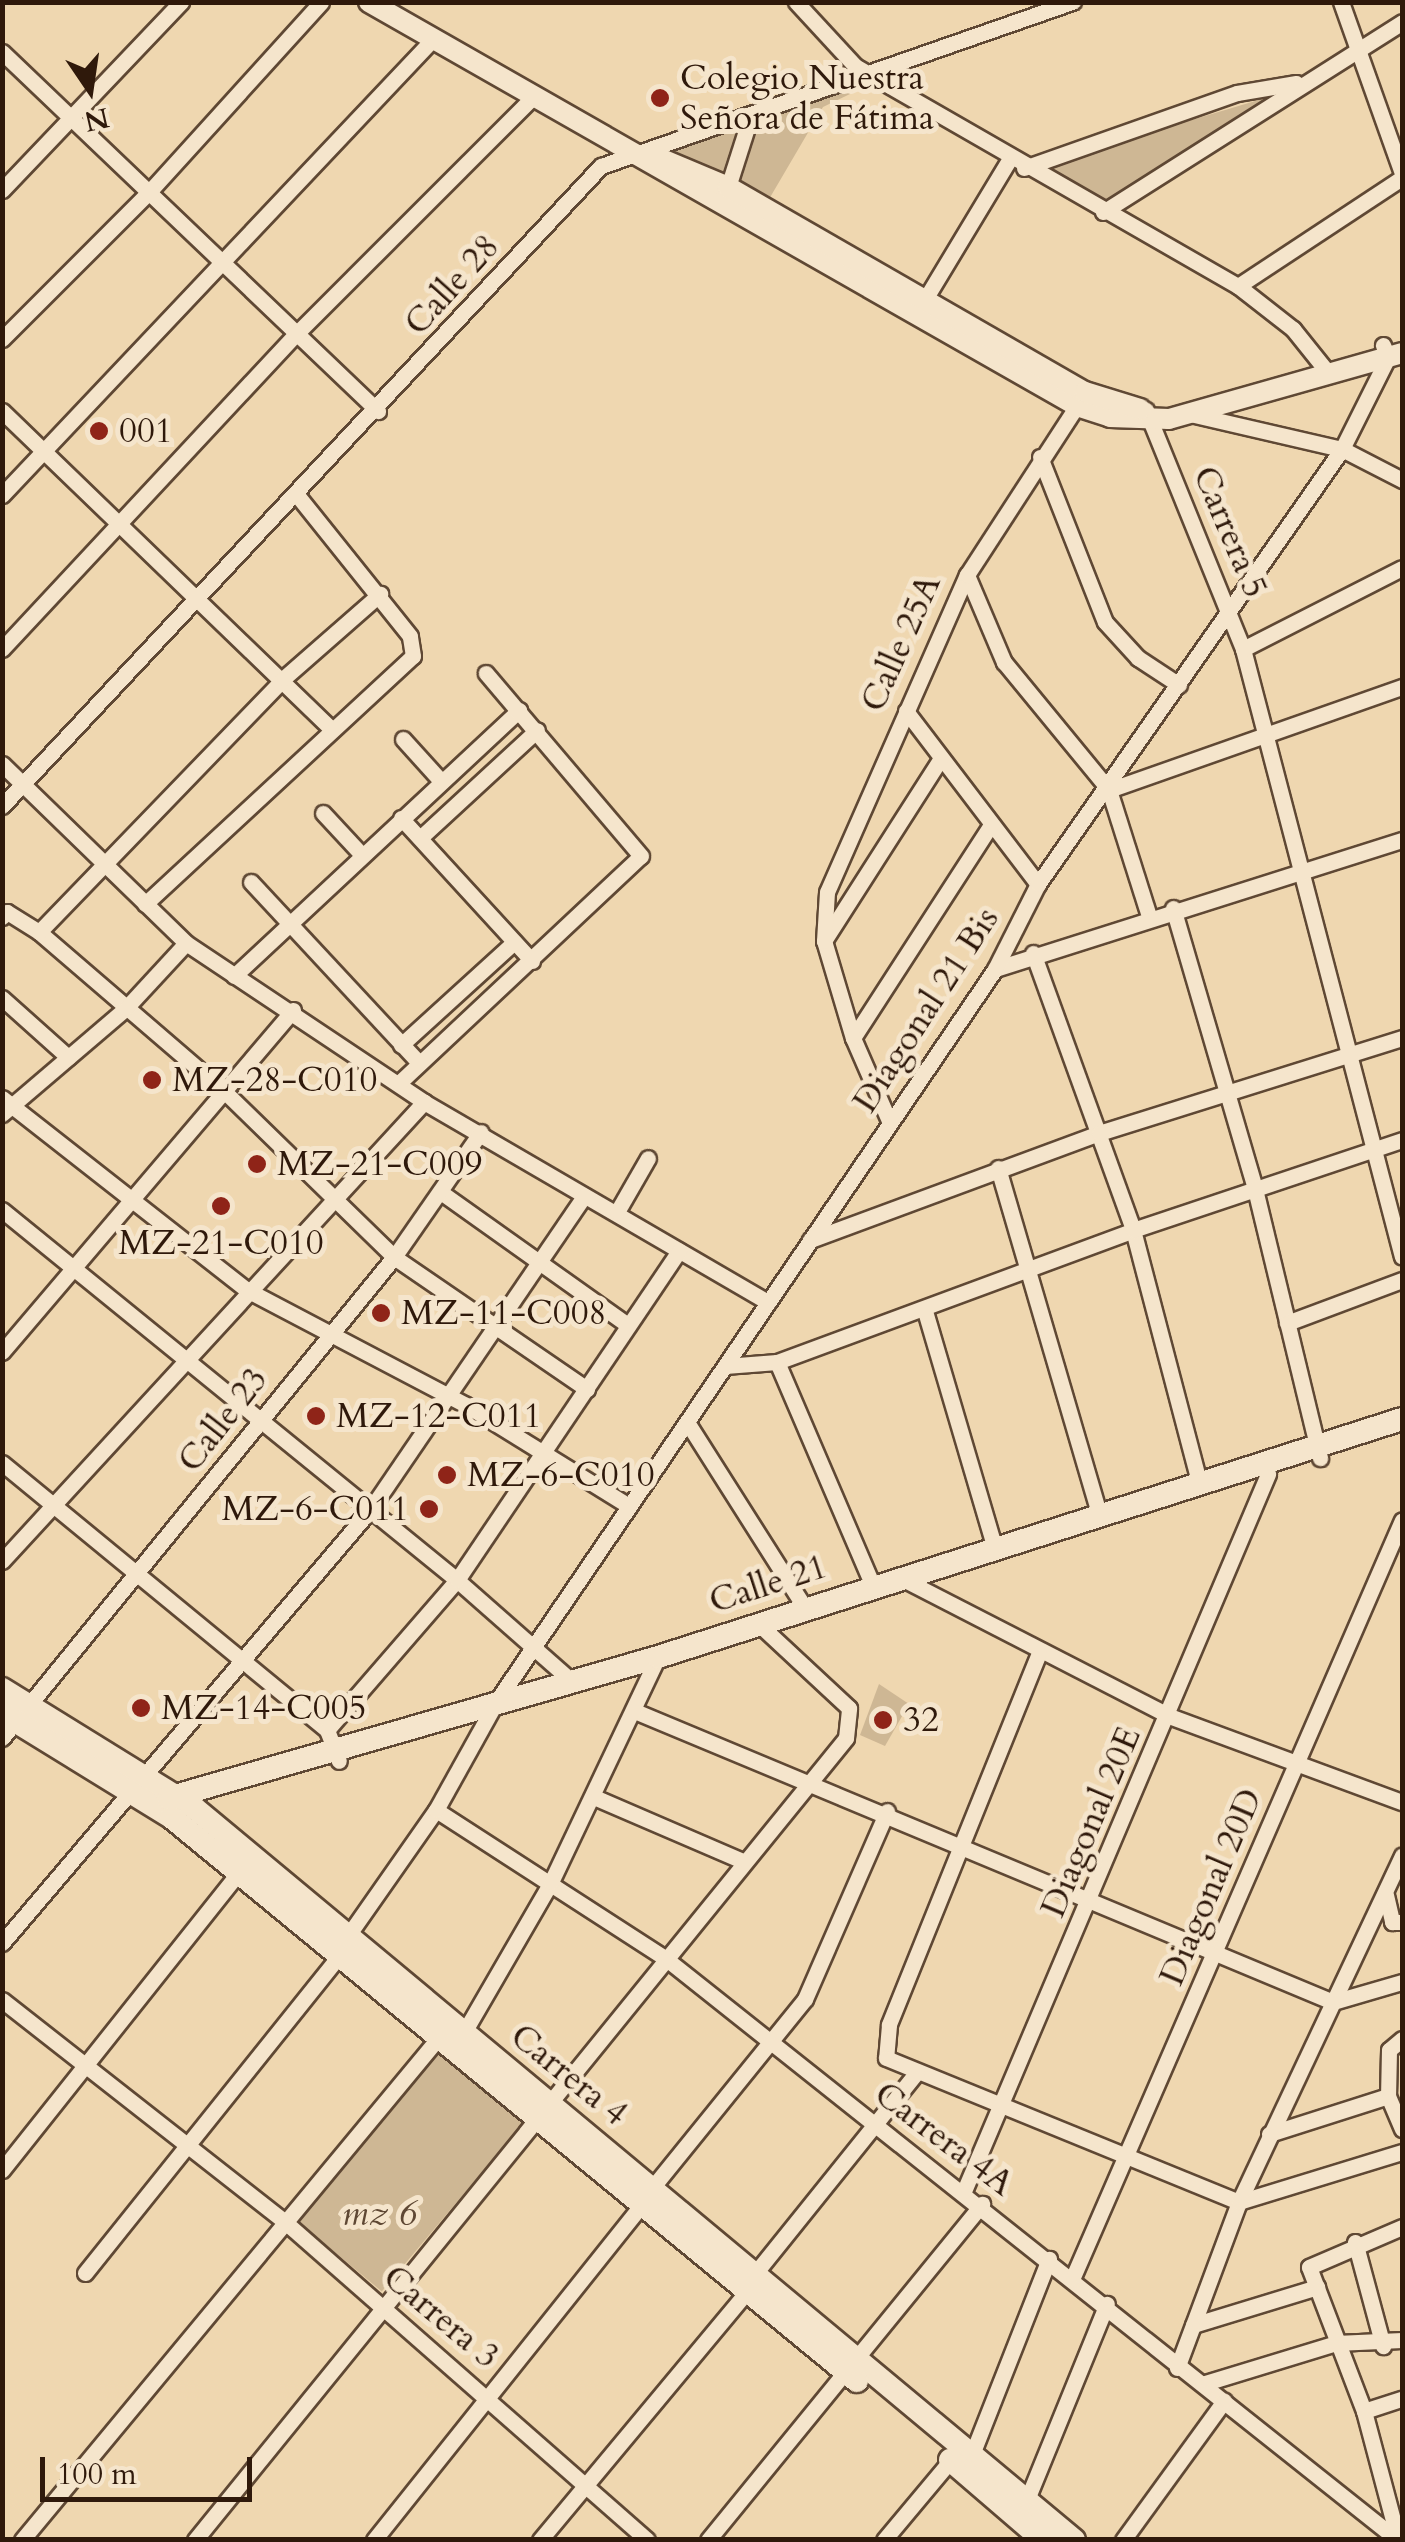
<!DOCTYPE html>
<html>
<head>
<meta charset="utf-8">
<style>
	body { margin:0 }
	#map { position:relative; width:1405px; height:2542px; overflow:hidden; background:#efd7b0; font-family:Cardo,serif }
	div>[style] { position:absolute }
	.green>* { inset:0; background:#ceb794; transform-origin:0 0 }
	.roads { filter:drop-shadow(2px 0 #5f4834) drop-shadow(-2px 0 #5f4834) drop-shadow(0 2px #5f4834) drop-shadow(0 -2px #5f4834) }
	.minor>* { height:15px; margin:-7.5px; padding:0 7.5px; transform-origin:7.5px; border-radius:7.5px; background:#f5e5cc }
	.tertiary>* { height:20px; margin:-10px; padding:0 10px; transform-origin:10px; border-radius:10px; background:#f5e5cc }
	.secondary>* { height:22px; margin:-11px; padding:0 11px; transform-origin:11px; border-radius:11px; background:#f5e5cc }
	.dots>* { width:28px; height:28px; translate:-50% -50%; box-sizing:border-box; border:5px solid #f5e5cc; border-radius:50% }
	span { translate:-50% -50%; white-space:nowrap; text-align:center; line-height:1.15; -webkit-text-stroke:10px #f5e5cc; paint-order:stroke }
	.poi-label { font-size:35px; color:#2f190b }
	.left { translate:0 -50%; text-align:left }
	.right { translate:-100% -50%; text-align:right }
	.street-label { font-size:35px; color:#2f190b }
	.park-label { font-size:35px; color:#5f4834; font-style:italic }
	.frame { position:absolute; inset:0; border:5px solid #2f190b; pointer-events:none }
	.north { position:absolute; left:40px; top:40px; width:100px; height:100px; -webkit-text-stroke:8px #f5e5cc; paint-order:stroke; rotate:167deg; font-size:28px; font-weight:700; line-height:40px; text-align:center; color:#2f190b }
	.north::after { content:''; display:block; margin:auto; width:35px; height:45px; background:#2f190b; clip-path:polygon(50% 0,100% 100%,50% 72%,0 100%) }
	.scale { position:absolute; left:40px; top:2457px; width:212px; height:45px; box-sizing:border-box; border:5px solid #2f190b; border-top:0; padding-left:12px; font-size:30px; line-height:35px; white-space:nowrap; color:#2f190b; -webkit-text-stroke:8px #f5e5cc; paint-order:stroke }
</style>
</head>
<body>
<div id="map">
	<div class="green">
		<div style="clip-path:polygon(860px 76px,850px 94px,823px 107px,765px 206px,650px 146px)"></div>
		<div style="clip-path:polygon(1275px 95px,1105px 204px,1044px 164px)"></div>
		<div style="clip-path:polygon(879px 1684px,909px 1704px,885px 1746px,860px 1735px)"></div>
		<div style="left:442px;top:2047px;width:111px;height:226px;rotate:40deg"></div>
	</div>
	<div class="roads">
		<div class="minor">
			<div style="left:796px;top:2px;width:87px;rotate:47.3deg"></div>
			<div style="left:855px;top:66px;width:442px;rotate:29.9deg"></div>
			<div style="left:1238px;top:286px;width:70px;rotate:38deg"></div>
			<div style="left:1293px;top:329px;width:58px;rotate:51.3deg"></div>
			<div style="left:1341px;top:2px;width:182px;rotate:70.4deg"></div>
			<div style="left:2px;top:52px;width:520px;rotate:43.68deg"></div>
			<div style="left:1024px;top:168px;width:226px;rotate:-19.4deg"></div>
			<div style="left:1237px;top:93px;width:60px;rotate:-9.6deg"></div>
			<div style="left:728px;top:187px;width:76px;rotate:-72.3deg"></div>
			<div style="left:2px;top:190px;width:260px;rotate:-46.4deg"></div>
			<div style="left:1103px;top:212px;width:354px;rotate:-32.4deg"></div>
			<div style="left:1238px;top:286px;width:196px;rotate:-33.4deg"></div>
			<div style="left:921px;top:306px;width:170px;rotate:-58.9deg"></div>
			<div style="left:2px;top:339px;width:208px;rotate:-45deg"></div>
			<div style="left:149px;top:192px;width:256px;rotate:-47.8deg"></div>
			<div style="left:1146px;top:410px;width:258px;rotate:67.9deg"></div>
			<div style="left:1243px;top:649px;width:628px;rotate:75.34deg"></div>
			<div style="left:2px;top:411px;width:459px;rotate:44deg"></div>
			<div style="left:1190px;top:414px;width:156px;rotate:13deg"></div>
			<div style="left:1342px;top:449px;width:68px;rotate:27.3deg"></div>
			<div style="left:1040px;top:457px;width:177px;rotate:68.5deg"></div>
			<div style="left:1105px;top:622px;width:49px;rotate:47.5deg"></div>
			<div style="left:1138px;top:658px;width:49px;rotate:33.4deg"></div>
			<div style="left:2px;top:495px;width:629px;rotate:-46.61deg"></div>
			<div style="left:967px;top:575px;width:95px;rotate:67deg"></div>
			<div style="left:1004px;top:662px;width:166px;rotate:50.6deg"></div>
			<div style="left:1109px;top:790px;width:132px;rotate:72.4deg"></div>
			<div style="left:2px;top:649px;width:432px;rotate:-47deg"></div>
			<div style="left:297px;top:333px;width:332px;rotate:-45deg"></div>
			<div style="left:1243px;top:649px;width:178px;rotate:-27deg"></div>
			<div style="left:906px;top:711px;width:218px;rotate:52.7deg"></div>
			<div style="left:403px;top:739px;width:57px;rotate:47.9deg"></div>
			<div style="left:2px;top:764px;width:257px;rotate:44.2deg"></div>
			<div style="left:186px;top:943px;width:286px;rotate:33.7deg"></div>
			<div style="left:424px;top:1102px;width:398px;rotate:30.2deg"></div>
			<div style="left:1109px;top:790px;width:311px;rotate:-19.4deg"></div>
			<div style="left:2px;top:806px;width:877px;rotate:-46.9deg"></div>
			<div style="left:601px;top:166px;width:500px;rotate:-19.2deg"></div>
			<div style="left:323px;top:813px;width:57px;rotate:47.1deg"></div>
			<div style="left:401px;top:818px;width:194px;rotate:47.5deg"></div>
			<div style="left:420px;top:838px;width:159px;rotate:-42.7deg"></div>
			<div style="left:251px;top:882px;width:247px;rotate:47.1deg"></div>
			<div style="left:145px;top:904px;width:365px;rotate:-42.8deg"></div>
			<div style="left:413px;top:656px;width:20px;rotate:-99deg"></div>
			<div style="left:410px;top:636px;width:181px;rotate:-128.7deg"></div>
			<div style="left:1173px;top:908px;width:293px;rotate:73.7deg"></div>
			<div style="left:1255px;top:1189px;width:277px;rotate:76.4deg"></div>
			<div style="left:2px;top:917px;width:7px;rotate:-45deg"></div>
			<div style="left:7px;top:912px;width:38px;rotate:32deg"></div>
			<div style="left:39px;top:932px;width:244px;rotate:40.7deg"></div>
			<div style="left:224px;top:1091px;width:238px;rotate:44.3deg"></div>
			<div style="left:394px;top:1257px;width:234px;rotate:34.4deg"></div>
			<div style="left:39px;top:932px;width:353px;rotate:-46deg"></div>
			<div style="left:284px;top:678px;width:128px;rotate:-41.2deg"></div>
			<div style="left:824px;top:941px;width:217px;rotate:-57.4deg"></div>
			<div style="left:1033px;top:953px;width:294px;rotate:70.1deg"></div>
			<div style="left:1133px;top:1230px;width:260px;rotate:75.3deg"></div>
			<div style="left:995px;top:969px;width:427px;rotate:-17.6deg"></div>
			<div style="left:234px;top:976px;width:390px;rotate:-43deg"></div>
			<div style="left:2px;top:998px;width:89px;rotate:41.8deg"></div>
			<div style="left:853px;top:1038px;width:254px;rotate:-57.1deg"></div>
			<div style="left:401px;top:1045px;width:153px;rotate:-42.3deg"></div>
			<div style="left:400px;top:1082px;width:330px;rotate:-43.2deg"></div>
			<div style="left:641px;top:856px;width:240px;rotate:-130.3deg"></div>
			<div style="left:2px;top:1098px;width:311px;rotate:38.1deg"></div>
			<div style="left:247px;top:1290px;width:247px;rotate:27.7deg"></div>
			<div style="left:466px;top:1405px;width:192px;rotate:31.8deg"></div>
			<div style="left:2px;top:1114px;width:163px;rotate:-40.5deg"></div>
			<div style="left:126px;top:1008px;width:88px;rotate:-47.3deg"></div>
			<div style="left:890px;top:1123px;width:93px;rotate:-113.5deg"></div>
			<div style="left:853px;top:1038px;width:101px;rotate:-106.6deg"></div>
			<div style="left:824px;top:941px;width:49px;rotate:-86.5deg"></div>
			<div style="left:827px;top:892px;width:347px;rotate:-66.2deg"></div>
			<div style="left:967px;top:575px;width:211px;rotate:-57deg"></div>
			<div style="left:998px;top:1168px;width:360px;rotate:73.7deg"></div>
			<div style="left:442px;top:1193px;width:228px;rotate:35.4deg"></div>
			<div style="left:2px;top:1210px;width:586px;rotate:39.12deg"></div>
			<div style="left:457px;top:1580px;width:156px;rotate:41.4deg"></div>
			<div style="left:617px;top:1212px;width:62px;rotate:-60.1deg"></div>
			<div style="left:810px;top:1240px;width:308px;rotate:-20.3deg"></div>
			<div style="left:1099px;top:1133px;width:318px;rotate:-17.4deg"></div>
			<div style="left:925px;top:1311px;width:248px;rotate:73.6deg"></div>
			<div style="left:1287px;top:1323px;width:123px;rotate:-20.5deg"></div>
			<div style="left:2px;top:1352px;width:449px;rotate:-49.6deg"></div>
			<div style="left:777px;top:1362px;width:244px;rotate:66.8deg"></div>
			<div style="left:725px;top:1366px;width:52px;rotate:-4.4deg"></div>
			<div style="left:777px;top:1362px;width:380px;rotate:-20.3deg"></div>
			<div style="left:1133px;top:1230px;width:284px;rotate:-18.5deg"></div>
			<div style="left:687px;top:1422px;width:220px;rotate:57.6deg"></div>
			<div style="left:2px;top:1463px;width:421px;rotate:39.4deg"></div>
			<div style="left:327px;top:1730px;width:33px;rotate:69deg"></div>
			<div style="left:2px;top:1561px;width:624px;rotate:-47.4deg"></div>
			<div style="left:901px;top:1578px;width:301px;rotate:27.2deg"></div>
			<div style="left:1169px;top:1716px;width:248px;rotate:20.3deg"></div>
			<div style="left:1039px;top:1653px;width:401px;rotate:112deg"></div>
			<div style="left:889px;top:2025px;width:33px;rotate:95deg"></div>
			<div style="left:886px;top:2058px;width:381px;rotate:22.2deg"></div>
			<div style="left:1239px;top:2202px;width:170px;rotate:-17.1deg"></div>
			<div style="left:637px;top:1712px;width:754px;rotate:22.62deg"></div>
			<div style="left:1333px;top:2002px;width:72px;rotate:-16.2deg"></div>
			<div style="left:327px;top:1730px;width:198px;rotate:-49.1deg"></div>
			<div style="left:457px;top:1580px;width:397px;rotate:-56deg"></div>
			<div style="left:2px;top:1738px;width:621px;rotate:-50.82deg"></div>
			<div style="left:394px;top:1257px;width:152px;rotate:-55.2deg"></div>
			<div style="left:594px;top:1797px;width:164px;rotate:23.3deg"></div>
			<div style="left:436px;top:1810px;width:273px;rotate:32.9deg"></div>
			<div style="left:665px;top:1958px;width:936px;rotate:38.45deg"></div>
			<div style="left:1386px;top:1895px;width:28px;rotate:77deg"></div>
			<div style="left:1392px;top:1922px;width:10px"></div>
			<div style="left:347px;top:1937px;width:155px;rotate:-55deg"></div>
			<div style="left:436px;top:1810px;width:124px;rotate:-60.9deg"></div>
			<div style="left:496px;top:1702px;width:887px;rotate:-55.75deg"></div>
			<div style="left:995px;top:969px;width:95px;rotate:-63.2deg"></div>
			<div style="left:1038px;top:884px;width:531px;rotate:-55.05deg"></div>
			<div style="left:1342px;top:449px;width:103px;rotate:-63.4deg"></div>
			<div style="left:1388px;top:357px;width:13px;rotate:-113deg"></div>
			<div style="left:2px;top:1943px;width:568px;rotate:-49.64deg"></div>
			<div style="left:370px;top:1510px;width:380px;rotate:-55.7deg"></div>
			<div style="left:2px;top:2000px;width:358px;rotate:38.1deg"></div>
			<div style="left:284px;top:2221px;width:483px;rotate:41.3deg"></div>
			<div style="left:463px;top:2034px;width:176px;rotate:-59.9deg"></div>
			<div style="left:551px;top:1882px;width:249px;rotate:-64.6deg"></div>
			<div style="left:1402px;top:2039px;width:17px;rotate:140deg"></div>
			<div style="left:1389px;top:2050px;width:46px;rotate:91.2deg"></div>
			<div style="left:1388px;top:2096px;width:36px;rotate:67deg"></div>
			<div style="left:1269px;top:2134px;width:125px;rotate:-17.7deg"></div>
			<div style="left:2px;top:2170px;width:381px;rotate:-51.5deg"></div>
			<div style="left:652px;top:2188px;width:243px;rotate:-51deg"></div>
			<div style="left:805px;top:1999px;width:205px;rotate:-66.4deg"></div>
			<div style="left:964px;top:2191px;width:779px;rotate:-67.02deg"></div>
			<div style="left:1355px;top:2242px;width:108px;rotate:74.9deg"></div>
			<div style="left:757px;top:2271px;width:255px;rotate:-51.2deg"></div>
			<div style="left:85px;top:2273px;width:408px;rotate:-51.3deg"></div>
			<div style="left:1073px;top:2277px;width:825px;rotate:-66.51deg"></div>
			<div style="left:1193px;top:2325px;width:130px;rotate:-17deg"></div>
			<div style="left:1177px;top:2368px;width:177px;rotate:-69.5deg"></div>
			<div style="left:1239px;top:2202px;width:383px;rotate:-64.8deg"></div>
			<div style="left:1202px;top:2384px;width:140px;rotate:-17deg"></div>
			<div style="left:1336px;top:2343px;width:66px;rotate:-2.6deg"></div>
			<div style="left:1364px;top:2411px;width:40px;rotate:-18deg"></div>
			<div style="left:971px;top:2457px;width:213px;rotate:-68.5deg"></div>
			<div style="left:1026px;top:2502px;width:214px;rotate:-67.8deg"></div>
			<div style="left:1398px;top:2539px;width:132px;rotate:-104.9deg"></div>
			<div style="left:1364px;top:2411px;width:154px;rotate:-110.9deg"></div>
			<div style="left:1309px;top:2267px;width:101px;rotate:-23.3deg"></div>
			<div style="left:22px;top:2540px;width:655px;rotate:-50.33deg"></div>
			<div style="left:195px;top:2540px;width:1033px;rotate:-50.93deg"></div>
			<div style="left:846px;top:1738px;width:30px;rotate:-84deg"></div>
			<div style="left:849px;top:1708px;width:113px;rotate:-137.1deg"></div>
			<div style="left:374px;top:2540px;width:430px;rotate:-51.4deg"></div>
			<div style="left:540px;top:2540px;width:325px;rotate:-50.2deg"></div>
			<div style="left:708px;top:2540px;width:434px;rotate:-50.8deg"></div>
			<div style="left:884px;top:2540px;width:104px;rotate:-50.1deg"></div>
			<div style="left:1123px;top:2540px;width:172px;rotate:-54deg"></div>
		</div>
		<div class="tertiary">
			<div style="left:369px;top:2px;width:815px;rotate:29.71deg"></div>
			<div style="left:1077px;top:406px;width:35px;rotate:18deg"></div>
			<div style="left:1110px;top:417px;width:59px;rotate:1.9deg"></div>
			<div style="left:1169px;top:419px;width:242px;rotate:-15.8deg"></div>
			<div style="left:652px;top:155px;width:82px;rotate:22.8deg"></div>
			<div style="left:728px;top:187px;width:412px;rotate:29.9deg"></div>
			<div style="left:1085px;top:392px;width:58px;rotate:17.2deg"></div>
		</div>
		<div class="secondary">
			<div style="left:2px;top:1689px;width:225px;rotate:31.7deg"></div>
			<div style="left:193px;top:1807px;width:1146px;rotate:39.76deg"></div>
			<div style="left:2px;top:1713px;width:198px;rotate:31.6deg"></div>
			<div style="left:171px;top:1817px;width:888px;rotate:39.43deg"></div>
			<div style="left:168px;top:1798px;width:510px;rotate:-16.05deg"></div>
			<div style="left:658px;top:1657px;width:781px;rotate:-17.74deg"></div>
			<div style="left:950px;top:2460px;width:123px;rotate:40.7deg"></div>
		</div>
	</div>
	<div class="dots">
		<div style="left:660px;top:98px;background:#8f2418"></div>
		<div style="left:99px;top:431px;background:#8f2418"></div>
		<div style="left:152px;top:1080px;background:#8f2418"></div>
		<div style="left:257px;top:1164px;background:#8f2418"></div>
		<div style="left:221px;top:1206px;background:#8f2418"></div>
		<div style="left:381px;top:1313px;background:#8f2418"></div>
		<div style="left:316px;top:1416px;background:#8f2418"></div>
		<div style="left:447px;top:1475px;background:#8f2418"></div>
		<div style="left:429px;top:1509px;background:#8f2418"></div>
		<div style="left:141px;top:1708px;background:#8f2418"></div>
		<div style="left:883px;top:1720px;background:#8f2418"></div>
	</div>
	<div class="poi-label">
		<span class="left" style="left:680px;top:98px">Colegio Nuestra<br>Señora de Fátima</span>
		<span class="left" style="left:119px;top:431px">001</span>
		<span class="left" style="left:172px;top:1080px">MZ-28-C010</span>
		<span class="left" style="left:277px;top:1164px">MZ-21-C009</span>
		<span style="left:221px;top:1243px">MZ-21-C010</span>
		<span class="left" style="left:401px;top:1313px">MZ-11-C008</span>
		<span class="left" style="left:336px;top:1416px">MZ-12-C011</span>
		<span class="left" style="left:467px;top:1475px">MZ-6-C010</span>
		<span class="right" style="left:409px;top:1509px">MZ-6-C011</span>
		<span class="left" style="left:161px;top:1708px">MZ-14-C005</span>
		<span class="left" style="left:903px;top:1720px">32</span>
	</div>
	<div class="street-label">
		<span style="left:452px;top:285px;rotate:-48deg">Calle 28</span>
		<span style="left:1230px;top:532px;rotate:67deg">Carrera 5</span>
		<span style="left:901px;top:643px;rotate:-66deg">Calle 25A</span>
		<span style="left:926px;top:1010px;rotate:-57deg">Diagonal 21 Bis</span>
		<span style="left:223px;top:1420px;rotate:-52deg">Calle 23</span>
		<span style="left:768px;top:1584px;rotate:-18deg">Calle 21</span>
		<span style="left:1091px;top:1822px;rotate:-67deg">Diagonal 20E</span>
		<span style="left:1211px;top:1887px;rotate:-67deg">Diagonal 20D</span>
		<span style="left:569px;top:2075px;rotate:39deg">Carrera 4</span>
		<span style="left:944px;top:2139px;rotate:37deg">Carrera 4A</span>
		<span style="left:441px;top:2317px;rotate:40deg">Carrera 3</span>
	</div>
	<div class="park-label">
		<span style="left:379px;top:2214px">mz 6</span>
	</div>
	<div class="frame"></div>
	<div class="north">N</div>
	<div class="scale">100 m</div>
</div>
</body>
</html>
